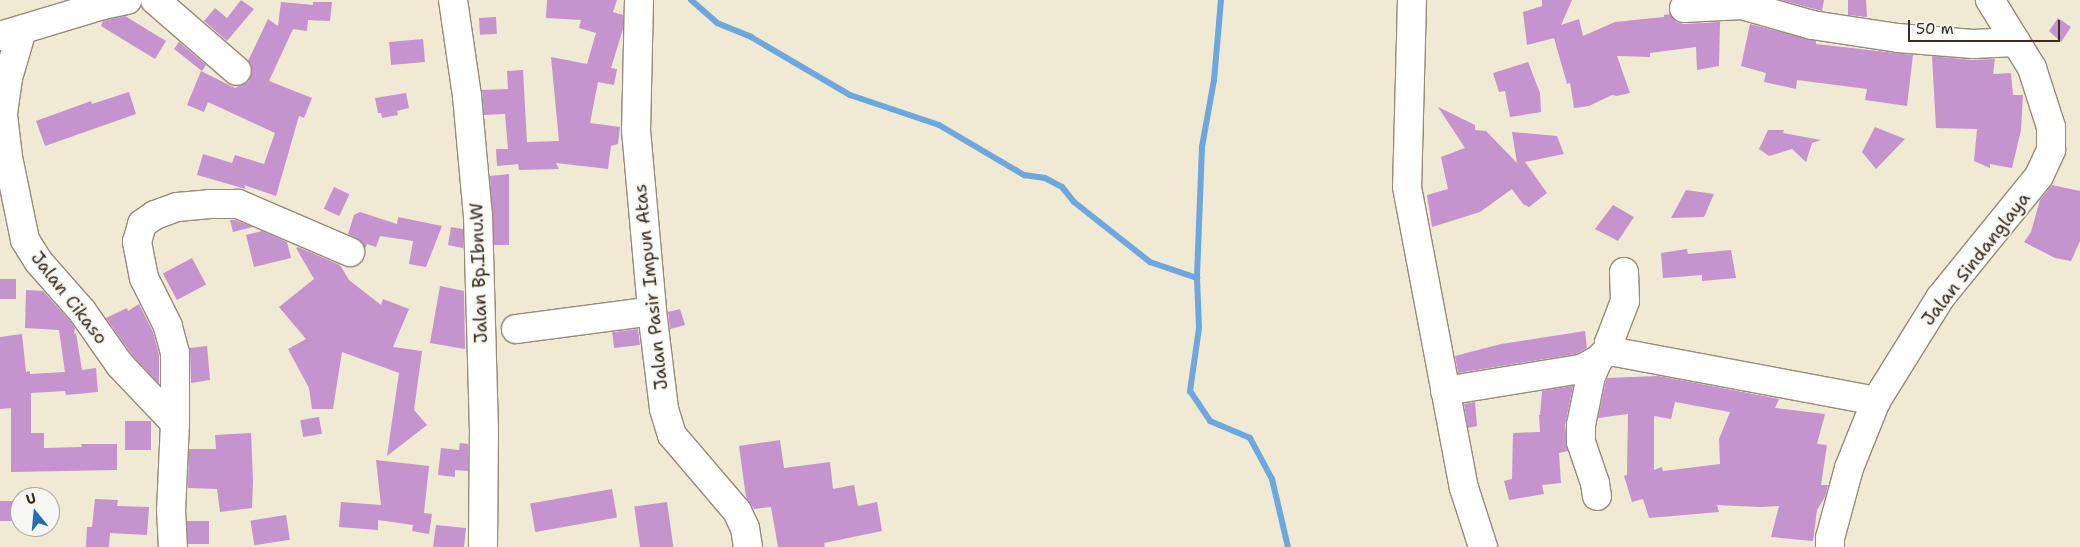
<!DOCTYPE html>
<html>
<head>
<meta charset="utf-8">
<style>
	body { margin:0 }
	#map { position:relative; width:2080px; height:547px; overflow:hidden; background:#f0e9d4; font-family:"Shantell Sans",sans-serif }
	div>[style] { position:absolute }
	.stream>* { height:6px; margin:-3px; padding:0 3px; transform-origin:3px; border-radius:3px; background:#6ea7dd }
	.building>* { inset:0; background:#c593cd; transform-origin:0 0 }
	.roads { filter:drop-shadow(1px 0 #968a79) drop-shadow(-1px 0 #968a79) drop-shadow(0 1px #968a79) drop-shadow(0 -1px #968a79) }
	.minor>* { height:28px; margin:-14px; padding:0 14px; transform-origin:14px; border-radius:14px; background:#fff }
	span { translate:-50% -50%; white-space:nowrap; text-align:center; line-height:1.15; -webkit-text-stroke:4px #f6f6f2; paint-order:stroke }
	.street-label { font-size:18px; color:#3b2a1e }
	.north { position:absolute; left:10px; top:487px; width:50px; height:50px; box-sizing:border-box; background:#f6f6f2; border:1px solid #aba49d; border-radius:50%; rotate:343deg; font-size:14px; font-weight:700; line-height:20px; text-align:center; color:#3b2a1e }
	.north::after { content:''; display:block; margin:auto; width:18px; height:22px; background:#1f6fb2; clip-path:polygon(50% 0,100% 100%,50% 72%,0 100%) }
	.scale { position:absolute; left:1908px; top:20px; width:152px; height:22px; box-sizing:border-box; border:2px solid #3b2a1e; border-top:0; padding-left:6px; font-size:15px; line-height:18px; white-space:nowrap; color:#3b2a1e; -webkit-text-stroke:4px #f6f6f2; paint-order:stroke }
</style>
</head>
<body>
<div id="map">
	<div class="stream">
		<div style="left:691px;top:0;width:35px;rotate:41deg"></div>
		<div style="left:717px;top:23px;width:37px;rotate:22deg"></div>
		<div style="left:751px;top:37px;width:115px;rotate:30.4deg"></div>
		<div style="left:850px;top:95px;width:94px;rotate:18.6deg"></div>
		<div style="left:939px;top:125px;width:99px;rotate:30.5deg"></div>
		<div style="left:1024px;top:175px;width:21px;rotate:8deg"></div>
		<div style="left:1045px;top:178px;width:19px;rotate:28deg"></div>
		<div style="left:1062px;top:187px;width:19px;rotate:51deg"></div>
		<div style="left:1074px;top:202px;width:97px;rotate:38.3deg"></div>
		<div style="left:1150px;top:262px;width:50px;rotate:18.8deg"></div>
		<div style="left:1221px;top:0;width:80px;rotate:95deg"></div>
		<div style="left:1214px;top:80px;width:68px;rotate:100.2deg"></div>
		<div style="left:1202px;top:147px;width:131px;rotate:92.2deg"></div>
		<div style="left:1197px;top:278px;width:50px;rotate:87.7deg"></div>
		<div style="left:1199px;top:328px;width:64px;rotate:98.1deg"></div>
		<div style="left:1190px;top:391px;width:36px;rotate:56deg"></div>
		<div style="left:1210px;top:421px;width:43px;rotate:23deg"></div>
		<div style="left:1250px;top:438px;width:47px;rotate:61.8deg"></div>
		<div style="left:1272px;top:479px;width:70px;rotate:76.8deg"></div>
	</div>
	<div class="building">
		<div style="clip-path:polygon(241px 0,254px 9px,227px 41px,204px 21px,215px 8px,227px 18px)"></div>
		<div style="clip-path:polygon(547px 0,617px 0,613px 12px,623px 15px,623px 29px,611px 68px,617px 69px,614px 85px,598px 82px,590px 123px,620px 127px,618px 144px,611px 146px,608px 169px,556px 163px,559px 169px,519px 170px,518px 164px,497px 166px,496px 149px,508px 149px,505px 114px,484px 115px,482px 90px,508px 89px,507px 71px,523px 70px,527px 142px,559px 141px,551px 57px,587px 64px,596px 33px,579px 28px,581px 20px,546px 18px)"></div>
		<div style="clip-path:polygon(1542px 0,1572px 0,1561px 25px,1579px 19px,1583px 36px,1615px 22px,1664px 17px,1664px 15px,1670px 14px,1676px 22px,1684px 24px,1720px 22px,1719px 66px,1697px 70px,1696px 47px,1650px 53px,1650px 57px,1617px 56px,1630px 93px,1617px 96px,1612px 95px,1589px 106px,1574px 108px,1570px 83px,1567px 84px,1554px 38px,1527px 45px,1523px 12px,1542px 6px)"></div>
		<div style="clip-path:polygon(1781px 0,1824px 0,1822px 11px)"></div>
		<div style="clip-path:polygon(1848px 0,1866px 0,1867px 17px,1848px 15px)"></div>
		<div style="clip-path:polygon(281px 2px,313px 5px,313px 2px,332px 2px,330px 21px,308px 20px,307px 31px,293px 29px,269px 81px,312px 98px,304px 118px,299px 116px,276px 196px,244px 185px,246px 189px,197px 175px,203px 154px,232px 163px,235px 155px,264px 164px,275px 133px,208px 102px,204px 112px,187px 105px,201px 71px,235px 88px,248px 82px,252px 73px,248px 61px,268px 19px,278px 26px)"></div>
		<div style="clip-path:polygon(125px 16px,166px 41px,155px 59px,101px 26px,103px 21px)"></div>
		<div style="left:496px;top:17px;width:17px;height:17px;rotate:87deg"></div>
		<div style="clip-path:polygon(2058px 18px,2071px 27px,2061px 42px,2049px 31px)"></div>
		<div style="clip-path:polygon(1750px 24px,1816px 41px,1816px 44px,1913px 55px,1907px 106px,1865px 100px,1867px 89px,1797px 80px,1796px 89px,1764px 82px,1766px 73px,1741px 66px)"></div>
		<div style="left:423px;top:39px;width:23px;height:34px;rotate:85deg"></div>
		<div style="clip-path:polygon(179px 42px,206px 65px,202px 71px,174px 49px)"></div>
		<div style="clip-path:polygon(1932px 56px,1972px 60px,1995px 59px,1993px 74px,2011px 73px,2013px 95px,2023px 95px,2021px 130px,2012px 168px,1990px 164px,1990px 168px,1974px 161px,1977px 129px,1936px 128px)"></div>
		<div style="clip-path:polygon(1528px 62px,1540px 93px,1541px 112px,1510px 117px,1505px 91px,1499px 92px,1493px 73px)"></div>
		<div style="clip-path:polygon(129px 92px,136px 114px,45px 146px,36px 121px,91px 101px,92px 104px)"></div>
		<div style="clip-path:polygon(406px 93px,409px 108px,397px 111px,398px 115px,382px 118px,381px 113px,378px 113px,375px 98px)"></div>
		<div style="clip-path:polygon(1438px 107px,1475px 125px,1475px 130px,1486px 131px,1517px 163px,1512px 132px,1557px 136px,1564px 154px,1525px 162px,1547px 193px,1529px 207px,1523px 204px,1512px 189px,1480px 212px,1432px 227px,1427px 195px,1448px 189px,1441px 157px,1465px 148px)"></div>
		<div style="clip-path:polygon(1875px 127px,1905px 139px,1876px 169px,1862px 152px)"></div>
		<div style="clip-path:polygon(1768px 130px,1784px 130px,1783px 133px,1821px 140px,1812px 143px,1806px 162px,1792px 149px,1769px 156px,1759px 149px)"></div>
		<div style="clip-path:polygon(509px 174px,509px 245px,494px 245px,490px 176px)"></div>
		<div style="clip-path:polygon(2052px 185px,2080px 191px,2080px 241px,2071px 261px,2055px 258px,2024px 242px,2031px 232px,2040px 200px)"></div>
		<div style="left:334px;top:187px;width:17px;height:24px;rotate:25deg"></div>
		<div style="clip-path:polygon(1686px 190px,1714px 194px,1704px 217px,1671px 218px)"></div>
		<div style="clip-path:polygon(1613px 205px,1634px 217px,1618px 241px,1595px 229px)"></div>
		<div style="clip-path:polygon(360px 212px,397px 224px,398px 217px,442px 226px,426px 267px,409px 264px,413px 241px,380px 236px,376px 247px,367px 244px,365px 249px,362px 242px,348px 234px,354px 215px)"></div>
		<div style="clip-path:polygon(230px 220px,235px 220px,253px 227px,233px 232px)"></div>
		<div style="clip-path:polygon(451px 227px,463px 229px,463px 248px,448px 245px)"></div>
		<div style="clip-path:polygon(262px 231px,287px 242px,291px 258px,254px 267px,246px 235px)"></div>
		<div style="clip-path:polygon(298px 247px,340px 265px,349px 280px,381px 305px,383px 299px,409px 309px,393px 347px,422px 351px,414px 410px,427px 425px,387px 456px,399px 373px,342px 352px,333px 409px,312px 409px,309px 388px,288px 349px,306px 339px,279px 307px,314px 279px,296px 248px)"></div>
		<div style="clip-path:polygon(1687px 249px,1688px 254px,1731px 250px,1736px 278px,1702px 281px,1702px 275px,1663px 278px,1661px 253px)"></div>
		<div style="left:192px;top:258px;width:30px;height:33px;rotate:62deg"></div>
		<div style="left:0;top:279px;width:16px;height:20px"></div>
		<div style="clip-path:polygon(440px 286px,464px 291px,465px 349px,430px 343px)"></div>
		<div style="clip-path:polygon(26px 290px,43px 291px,70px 321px,75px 328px,74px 334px,76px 333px,82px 370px,96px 368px,98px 392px,66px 395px,65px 391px,31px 393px,31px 433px,44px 433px,44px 448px,82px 447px,81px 444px,117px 444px,117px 470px,11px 472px,11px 408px,0 409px,0 337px,22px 334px,26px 372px,30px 371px,30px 374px,65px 372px,59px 330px,25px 328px)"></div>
		<div style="clip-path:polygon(139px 304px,153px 332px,159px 355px,159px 384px,132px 355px,106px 318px,127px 308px,128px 311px)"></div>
		<div style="clip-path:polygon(680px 309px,685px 325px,670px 329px,668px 312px)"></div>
		<div style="left:638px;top:329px;width:16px;height:26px;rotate:83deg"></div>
		<div style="clip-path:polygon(1585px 331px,1587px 348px,1576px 354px,1458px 373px,1455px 356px,1501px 344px)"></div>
		<div style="clip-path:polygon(207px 346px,210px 380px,191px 383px,190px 348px)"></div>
		<div style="clip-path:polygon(evenodd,1659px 376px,1779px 399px,1775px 408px,1825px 414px,1817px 444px,1827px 445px,1821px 485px,1828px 485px,1825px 497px,1817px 510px,1813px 541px,1771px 537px,1779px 506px,1760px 507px,1717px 505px,1719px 512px,1649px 518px,1643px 499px,1632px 502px,1624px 476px,1627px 475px,1628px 414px,1598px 418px,1606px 381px,1607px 378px,1659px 376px,1675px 402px,1730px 412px,1719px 439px,1720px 464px,1663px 471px,1662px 467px,1654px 470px,1654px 416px,1671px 419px,1675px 402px)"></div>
		<div style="clip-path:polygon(1573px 386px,1565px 425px,1568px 451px,1559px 453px,1561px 483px,1542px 485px,1544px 494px,1509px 500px,1504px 481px,1512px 479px,1513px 433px,1540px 432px,1539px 415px,1540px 415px,1542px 391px)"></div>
		<div style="clip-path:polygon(1475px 402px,1477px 426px,1468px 428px,1464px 404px)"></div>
		<div style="left:319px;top:417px;width:17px;height:19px;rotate:80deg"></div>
		<div style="left:125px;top:421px;width:26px;height:29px"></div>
		<div style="clip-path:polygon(251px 433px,253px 481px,252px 508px,220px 512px,217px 489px,188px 488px,189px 449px,216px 449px,215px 435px)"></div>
		<div style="clip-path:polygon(780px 440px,784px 468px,830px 462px,833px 489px,854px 485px,858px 506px,877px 502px,882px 531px,824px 543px,825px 547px,778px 547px,771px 507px,754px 509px,746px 497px,739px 446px)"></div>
		<div style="clip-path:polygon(460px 443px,468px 444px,468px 471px,455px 470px,455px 477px,438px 475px,441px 448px,459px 450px)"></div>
		<div style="clip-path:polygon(376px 460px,429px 466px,424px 513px,432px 514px,429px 534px,412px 531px,413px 525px,378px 520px,378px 530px,339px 527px,341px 502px,381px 505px)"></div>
		<div style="left:612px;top:489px;width:29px;height:83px;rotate:80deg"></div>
		<div style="clip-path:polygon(95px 499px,118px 500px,117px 506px,149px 507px,147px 535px,110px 533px,109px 547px,86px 547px,87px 527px,92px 527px)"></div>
		<div style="left:0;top:501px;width:20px;height:20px"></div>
		<div style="left:667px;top:502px;width:45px;height:33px;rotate:82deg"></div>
		<div style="left:286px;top:515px;width:25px;height:36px;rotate:81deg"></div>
		<div style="left:187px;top:521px;width:22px;height:23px"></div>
		<div style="clip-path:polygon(436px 525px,466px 528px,464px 547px,433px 547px)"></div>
	</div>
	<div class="roads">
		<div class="minor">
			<div style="left:155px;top:0;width:108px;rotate:40.9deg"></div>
			<div style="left:453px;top:0;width:97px;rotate:81.7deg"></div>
			<div style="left:467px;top:96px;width:121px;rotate:84.8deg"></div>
			<div style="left:478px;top:216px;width:212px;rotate:88.4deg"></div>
			<div style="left:484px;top:428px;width:119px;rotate:90.5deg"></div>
			<div style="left:639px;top:0;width:130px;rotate:91.3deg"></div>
			<div style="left:636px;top:130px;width:182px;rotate:84.9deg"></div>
			<div style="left:652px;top:311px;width:99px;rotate:83deg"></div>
			<div style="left:664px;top:409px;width:27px;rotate:73deg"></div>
			<div style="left:672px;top:435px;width:100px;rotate:49.5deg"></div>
			<div style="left:737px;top:511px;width:19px;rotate:65deg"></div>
			<div style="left:745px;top:528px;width:19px;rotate:81deg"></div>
			<div style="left:1412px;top:0;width:187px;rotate:91.5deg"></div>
			<div style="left:1407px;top:187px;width:306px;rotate:79.3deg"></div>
			<div style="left:1464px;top:488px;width:62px;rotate:72.1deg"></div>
			<div style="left:1684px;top:8px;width:58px;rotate:-3deg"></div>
			<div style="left:1742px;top:5px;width:73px;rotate:15.9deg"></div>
			<div style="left:1812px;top:25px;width:87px;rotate:8.6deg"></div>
			<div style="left:1898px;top:38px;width:75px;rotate:4.6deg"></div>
			<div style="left:1973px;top:44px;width:43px;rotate:-2.7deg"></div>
			<div style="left:22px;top:30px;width:50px;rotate:106.3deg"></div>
			<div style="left:8px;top:78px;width:37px;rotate:98deg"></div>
			<div style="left:3px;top:115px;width:42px;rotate:83.2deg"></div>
			<div style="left:8px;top:157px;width:85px;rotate:78.4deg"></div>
			<div style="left:25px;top:240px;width:25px;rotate:58deg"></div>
			<div style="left:38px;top:261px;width:67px;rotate:48.7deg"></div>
			<div style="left:82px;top:311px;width:66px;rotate:54.9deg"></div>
			<div style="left:120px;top:365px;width:80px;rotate:46.5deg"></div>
			<div style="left:175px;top:423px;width:87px;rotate:92.6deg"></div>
			<div style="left:171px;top:510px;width:37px;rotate:87deg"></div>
			<div style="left:0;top:36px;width:108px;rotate:-16.8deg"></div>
			<div style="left:103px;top:5px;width:25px;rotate:-12deg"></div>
			<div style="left:1624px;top:272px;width:29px;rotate:88deg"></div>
			<div style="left:1625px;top:301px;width:45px;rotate:110.9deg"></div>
			<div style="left:1609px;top:343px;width:6px;rotate:81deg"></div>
			<div style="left:1610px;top:349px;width:6px;rotate:31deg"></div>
			<div style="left:1615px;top:352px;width:266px;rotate:10.6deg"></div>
			<div style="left:516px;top:329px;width:137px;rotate:-7.5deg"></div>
			<div style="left:1445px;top:391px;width:138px;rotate:-9.2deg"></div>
			<div style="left:1581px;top:369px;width:19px;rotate:-28deg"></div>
			<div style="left:175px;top:423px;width:70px;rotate:-90deg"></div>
			<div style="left:175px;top:353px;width:28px;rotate:-105deg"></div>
			<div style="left:168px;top:326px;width:54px;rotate:-116.6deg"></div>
			<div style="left:144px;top:278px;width:37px;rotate:-101deg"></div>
			<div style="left:137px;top:242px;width:19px;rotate:-74deg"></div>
			<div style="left:142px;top:224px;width:16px;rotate:-35deg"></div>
			<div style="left:155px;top:215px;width:23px;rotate:-20deg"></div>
			<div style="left:177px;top:207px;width:33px;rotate:-5deg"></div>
			<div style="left:210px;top:204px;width:28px"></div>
			<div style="left:238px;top:204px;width:122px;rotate:23.2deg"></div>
			<div style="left:1597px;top:496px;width:13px;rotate:-99deg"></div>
			<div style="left:1595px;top:483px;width:43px;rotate:-108.9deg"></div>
			<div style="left:1581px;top:442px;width:17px;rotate:-90deg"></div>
			<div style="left:1581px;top:425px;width:50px;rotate:-78.5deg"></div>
			<div style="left:1591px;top:376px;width:17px;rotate:-66deg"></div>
			<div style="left:1598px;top:360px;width:10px;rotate:-45deg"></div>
			<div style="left:1830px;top:547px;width:9px;rotate:-90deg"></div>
			<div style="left:1830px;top:538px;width:73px;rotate:-74.8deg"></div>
			<div style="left:1849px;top:468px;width:72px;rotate:-68.1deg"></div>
			<div style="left:1876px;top:401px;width:121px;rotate:-58.1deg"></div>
			<div style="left:1940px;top:298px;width:157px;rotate:-50.9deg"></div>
			<div style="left:2039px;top:176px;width:29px;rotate:-65deg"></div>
			<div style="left:2051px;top:150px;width:23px;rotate:-90deg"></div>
			<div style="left:2051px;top:127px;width:62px;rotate:-107.9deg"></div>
			<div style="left:2032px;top:68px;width:80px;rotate:-121.7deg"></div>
		</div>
	</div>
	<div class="street-label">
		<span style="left:1976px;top:259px;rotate:-52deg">Jalan Sindanglaya</span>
		<span style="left:479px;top:273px;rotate:-92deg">Jalan Bp.Ibnu.W</span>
		<span style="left:651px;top:287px;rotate:-96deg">Jalan Pasir Impun Atas</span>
		<span style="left:69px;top:298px;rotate:52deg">Jalan Cikaso</span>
	</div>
	<div class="north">U</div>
	<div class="scale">50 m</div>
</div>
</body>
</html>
